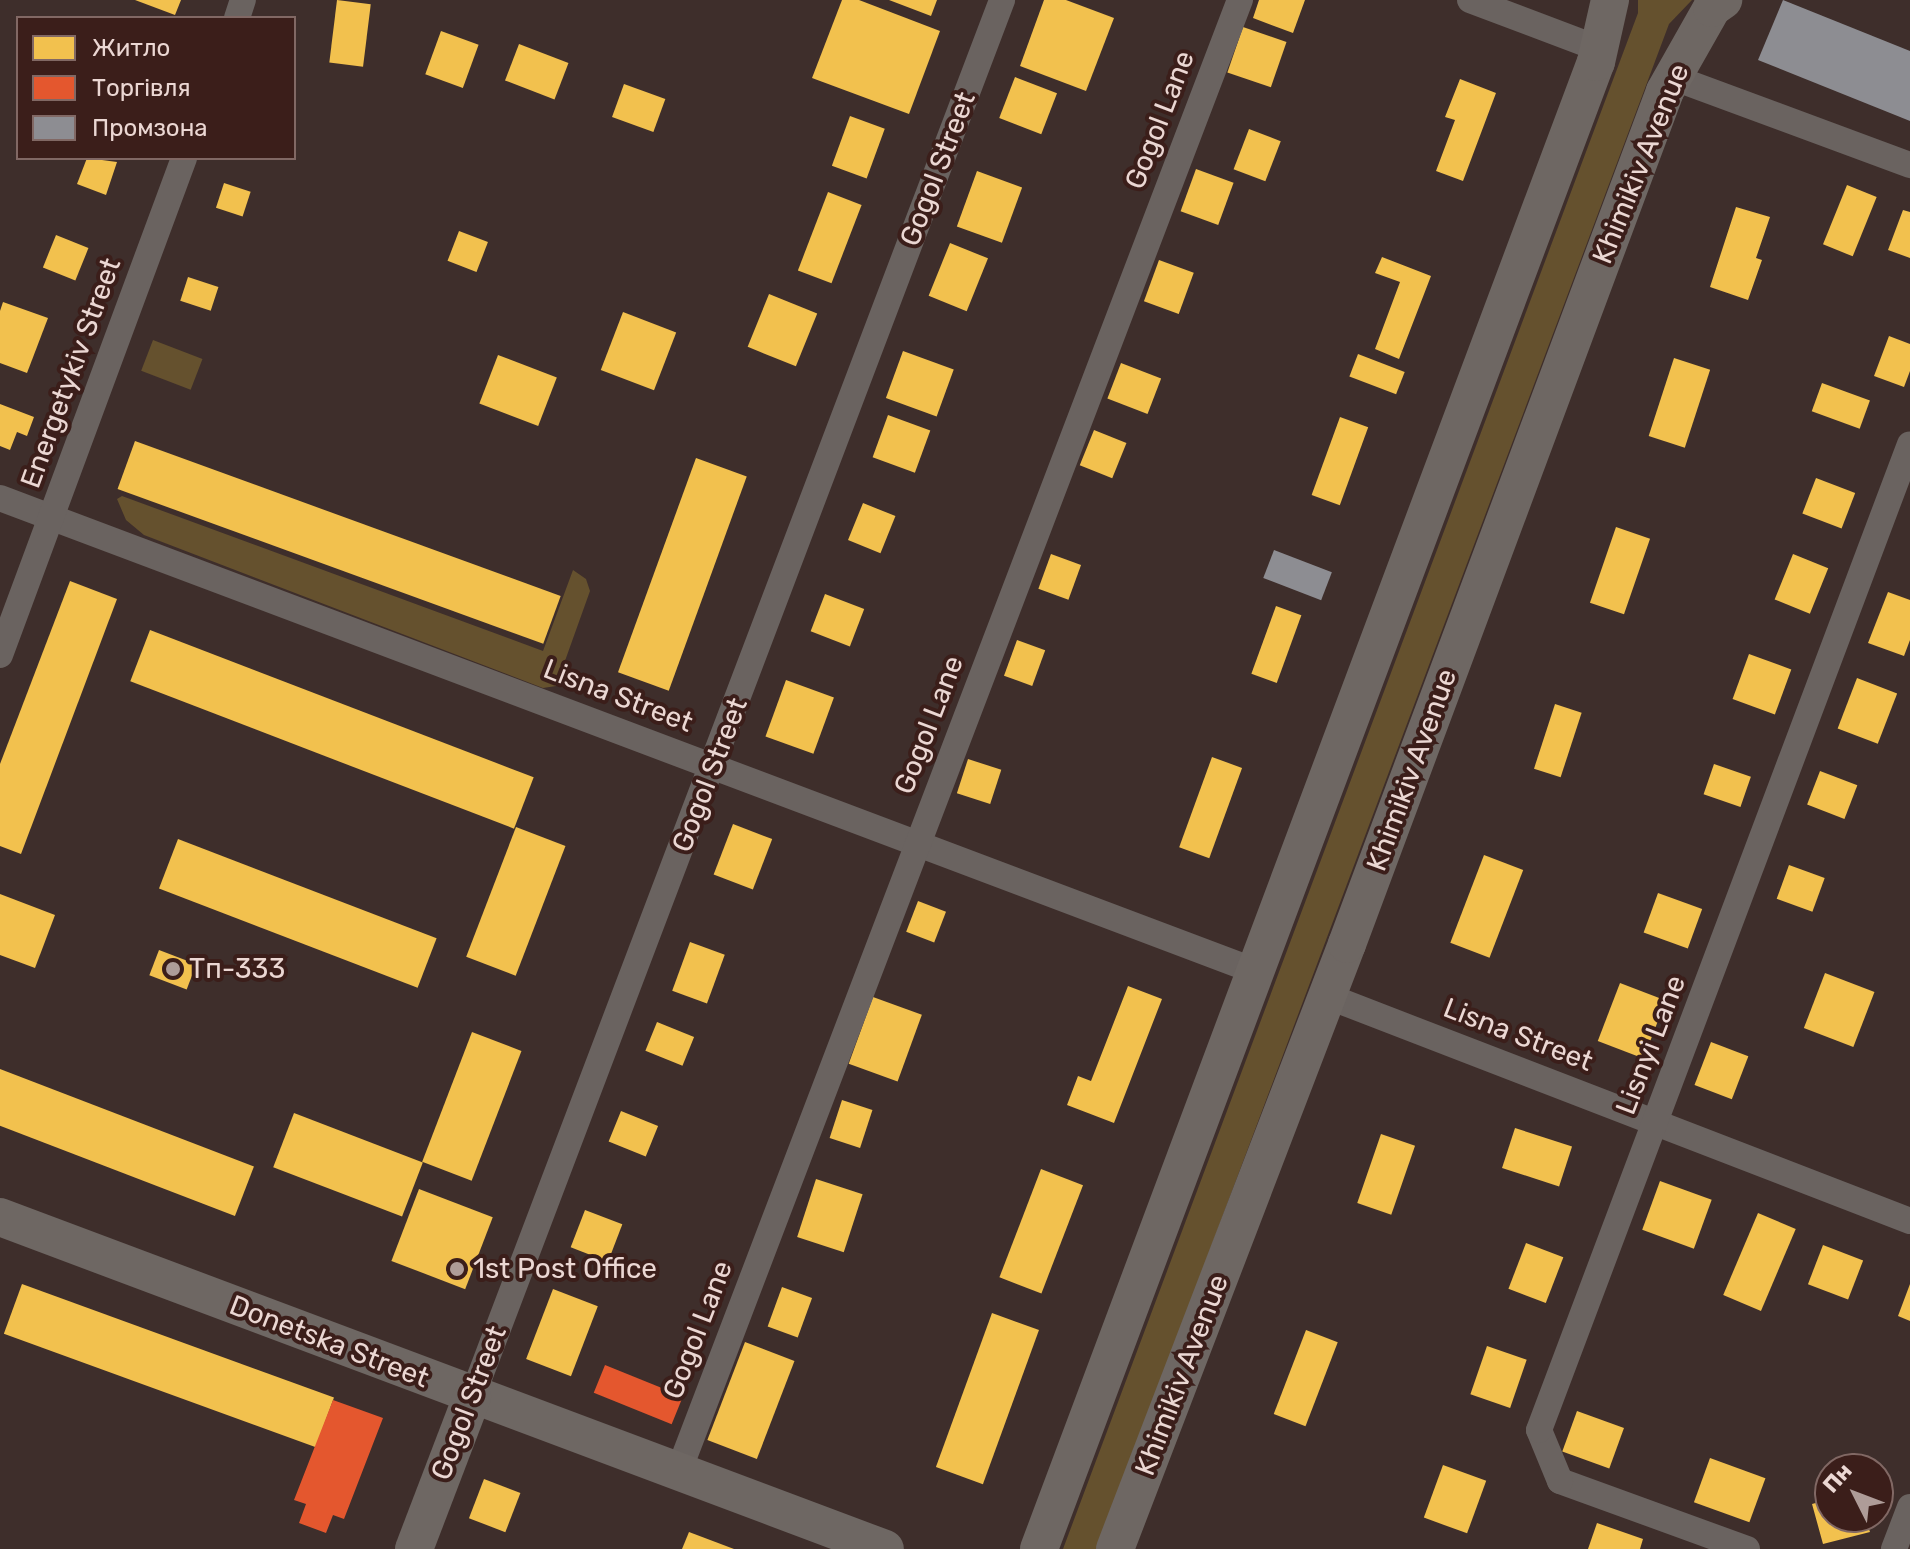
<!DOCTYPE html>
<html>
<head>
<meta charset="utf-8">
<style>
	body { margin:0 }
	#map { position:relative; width:1910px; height:1549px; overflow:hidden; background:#3e2e2b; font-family:Rubik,sans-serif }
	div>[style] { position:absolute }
	.green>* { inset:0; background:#65512e; transform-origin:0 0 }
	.homes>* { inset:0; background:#f2c14e; transform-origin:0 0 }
	.shops>* { inset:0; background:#e4572e; transform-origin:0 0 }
	.industry>* { inset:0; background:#8d8d92; transform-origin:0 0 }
	.street>* { height:26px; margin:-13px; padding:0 13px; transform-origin:13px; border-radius:13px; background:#6a6360 }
	.secondary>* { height:38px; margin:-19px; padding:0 19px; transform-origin:19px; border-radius:19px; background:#6e6763 }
	.dots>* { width:22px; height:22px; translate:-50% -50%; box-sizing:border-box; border:4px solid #3b1e1a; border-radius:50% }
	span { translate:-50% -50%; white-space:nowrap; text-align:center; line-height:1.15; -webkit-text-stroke:8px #3b1e1a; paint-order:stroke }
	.street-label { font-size:28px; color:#ebd7d3 }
	.poi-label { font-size:28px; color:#ebd7d3 }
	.left { translate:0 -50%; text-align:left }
	.legend { position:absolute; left:16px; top:16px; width:280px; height:144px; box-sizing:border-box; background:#3b1e1a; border:2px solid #816864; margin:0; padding:10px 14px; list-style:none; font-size:24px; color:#ebd7d3 }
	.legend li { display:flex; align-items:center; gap:16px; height:40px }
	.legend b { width:40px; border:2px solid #816864 }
	.north { position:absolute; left:1814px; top:1453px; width:80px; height:80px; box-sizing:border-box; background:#3b1e1a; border:2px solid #816864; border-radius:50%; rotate:312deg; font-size:22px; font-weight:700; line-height:32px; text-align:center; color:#ebd7d3 }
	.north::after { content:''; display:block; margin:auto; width:28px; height:36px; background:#ae9c98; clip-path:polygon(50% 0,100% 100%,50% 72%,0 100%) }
</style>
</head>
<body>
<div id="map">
	<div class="green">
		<div style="clip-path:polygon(1638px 0,1692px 0,1669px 24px,1098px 1549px,1063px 1549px,1638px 13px)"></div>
		<div style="left:153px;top:340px;width:53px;height:33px;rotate:21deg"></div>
		<div style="clip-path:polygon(122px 496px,543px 651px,573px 570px,586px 579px,590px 591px,556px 686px,543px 688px,144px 535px,126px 520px,117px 499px)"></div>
	</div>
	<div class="homes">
		<div style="clip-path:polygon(135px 0,181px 0,175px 15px)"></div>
		<div style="left:337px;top:0;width:34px;height:63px;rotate:7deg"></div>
		<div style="clip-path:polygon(842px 0,859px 0,940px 31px,909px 114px,812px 78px)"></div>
		<div style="clip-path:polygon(889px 0,937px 0,931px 16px)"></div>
		<div style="clip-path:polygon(1044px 0,1066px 0,1114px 18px,1086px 91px,1020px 66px)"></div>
		<div style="clip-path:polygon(1259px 0,1305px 0,1293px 33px,1253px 18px)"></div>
		<div style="left:1243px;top:27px;width:46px;height:48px;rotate:19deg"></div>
		<div style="left:441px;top:31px;width:40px;height:46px;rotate:20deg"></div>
		<div style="left:519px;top:44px;width:53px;height:39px;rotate:21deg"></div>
		<div style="left:1015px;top:77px;width:45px;height:44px;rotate:21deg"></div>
		<div style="clip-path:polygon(1460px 79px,1496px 93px,1463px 181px,1436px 171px,1455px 120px,1445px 117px)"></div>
		<div style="left:624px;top:84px;width:44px;height:35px;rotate:20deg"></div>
		<div style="left:850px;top:116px;width:37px;height:53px;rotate:20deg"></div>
		<div style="left:1249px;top:129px;width:34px;height:43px;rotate:21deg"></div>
		<div style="clip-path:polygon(87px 158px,117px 162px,106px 195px,77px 184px)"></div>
		<div style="left:1196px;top:169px;width:40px;height:45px;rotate:20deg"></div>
		<div style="left:977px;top:171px;width:48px;height:59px;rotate:20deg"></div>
		<div style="left:224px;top:183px;width:28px;height:26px;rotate:18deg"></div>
		<div style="left:1847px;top:185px;width:32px;height:64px;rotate:22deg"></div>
		<div style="left:828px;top:192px;width:36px;height:84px;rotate:21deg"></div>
		<div style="clip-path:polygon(1736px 207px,1770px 217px,1756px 258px,1762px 260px,1748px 300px,1710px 287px)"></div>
		<div style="clip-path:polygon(1903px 210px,1910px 212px,1910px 258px,1888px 250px)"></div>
		<div style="left:459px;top:231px;width:31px;height:32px;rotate:21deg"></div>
		<div style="left:56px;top:235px;width:35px;height:35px;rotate:22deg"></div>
		<div style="left:950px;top:243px;width:41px;height:57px;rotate:22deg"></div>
		<div style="clip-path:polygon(1382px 257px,1431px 276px,1399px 359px,1375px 349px,1400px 282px,1375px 273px)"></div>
		<div style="left:1159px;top:260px;width:37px;height:44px;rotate:20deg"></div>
		<div style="left:188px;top:277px;width:32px;height:25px;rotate:18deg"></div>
		<div style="left:769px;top:294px;width:52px;height:57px;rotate:22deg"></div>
		<div style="clip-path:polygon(3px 302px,48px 318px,27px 373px,0 363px,0 311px)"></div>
		<div style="left:623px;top:312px;width:57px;height:62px;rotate:21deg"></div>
		<div style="clip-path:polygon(1889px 336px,1910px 344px,1910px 371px,1904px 387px,1874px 376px)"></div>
		<div style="left:903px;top:351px;width:54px;height:50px;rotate:20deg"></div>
		<div style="left:1358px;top:354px;width:50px;height:24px;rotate:21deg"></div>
		<div style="left:498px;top:355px;width:63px;height:52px;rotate:21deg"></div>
		<div style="left:1674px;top:358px;width:38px;height:82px;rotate:18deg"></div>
		<div style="left:1121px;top:363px;width:43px;height:38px;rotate:21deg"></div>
		<div style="left:1822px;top:383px;width:51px;height:30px;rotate:20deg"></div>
		<div style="clip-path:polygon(0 404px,34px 417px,27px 436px,17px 432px,10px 450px,0 446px)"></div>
		<div style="left:888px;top:415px;width:45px;height:45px;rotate:20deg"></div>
		<div style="left:1340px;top:417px;width:30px;height:83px;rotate:20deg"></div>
		<div style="left:1094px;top:430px;width:35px;height:38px;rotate:22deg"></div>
		<div style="left:135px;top:441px;width:453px;height:51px;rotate:20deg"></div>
		<div style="left:696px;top:458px;width:54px;height:228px;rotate:20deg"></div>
		<div style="left:1816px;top:478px;width:42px;height:38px;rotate:21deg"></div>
		<div style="left:863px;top:503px;width:35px;height:40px;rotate:22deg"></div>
		<div style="left:1616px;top:527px;width:36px;height:80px;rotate:19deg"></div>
		<div style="left:1051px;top:554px;width:32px;height:37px;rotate:20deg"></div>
		<div style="left:1793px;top:554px;width:38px;height:49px;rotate:22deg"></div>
		<div style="clip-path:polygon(70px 581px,117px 599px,21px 854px,0 846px,0 764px)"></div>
		<div style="clip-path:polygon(1888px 592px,1910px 600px,1910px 640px,1904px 656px,1868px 643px)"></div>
		<div style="left:825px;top:594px;width:42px;height:40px;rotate:21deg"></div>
		<div style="left:1276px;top:606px;width:27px;height:72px;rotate:20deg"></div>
		<div style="left:150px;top:630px;width:411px;height:55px;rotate:21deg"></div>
		<div style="left:1017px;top:640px;width:30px;height:38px;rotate:20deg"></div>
		<div style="left:1749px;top:654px;width:45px;height:48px;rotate:20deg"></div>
		<div style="left:1857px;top:678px;width:43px;height:54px;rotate:21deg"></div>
		<div style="left:786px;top:680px;width:51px;height:60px;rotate:20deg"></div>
		<div style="left:1555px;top:704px;width:28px;height:68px;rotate:18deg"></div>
		<div style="left:1212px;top:757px;width:32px;height:96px;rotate:20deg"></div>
		<div style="left:968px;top:759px;width:35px;height:36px;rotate:18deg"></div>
		<div style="left:1714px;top:764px;width:39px;height:32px;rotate:19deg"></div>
		<div style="left:1820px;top:771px;width:40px;height:36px;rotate:21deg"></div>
		<div style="left:733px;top:824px;width:42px;height:54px;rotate:21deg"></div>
		<div style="left:516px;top:827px;width:53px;height:139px;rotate:21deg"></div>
		<div style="left:178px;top:839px;width:277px;height:53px;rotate:21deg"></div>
		<div style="left:1484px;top:855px;width:42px;height:94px;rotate:21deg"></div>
		<div style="left:1789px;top:865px;width:38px;height:36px;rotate:20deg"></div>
		<div style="left:1658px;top:893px;width:47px;height:42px;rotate:20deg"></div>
		<div style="clip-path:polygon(0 894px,55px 915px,35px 968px,0 955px)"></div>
		<div style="left:918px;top:901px;width:30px;height:33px;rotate:21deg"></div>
		<div style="left:690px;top:942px;width:37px;height:52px;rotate:20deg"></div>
		<div style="left:159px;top:950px;width:40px;height:27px;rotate:21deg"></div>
		<div style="left:1825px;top:973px;width:53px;height:59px;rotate:21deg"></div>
		<div style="left:1620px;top:983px;width:49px;height:62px;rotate:21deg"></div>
		<div style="clip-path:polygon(1128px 986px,1162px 999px,1114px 1123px,1067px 1105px,1078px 1076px,1091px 1081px)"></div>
		<div style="left:873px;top:997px;width:52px;height:71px;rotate:20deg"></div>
		<div style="left:657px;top:1022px;width:40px;height:31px;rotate:22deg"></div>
		<div style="left:472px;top:1032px;width:53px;height:139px;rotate:21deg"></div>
		<div style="left:1711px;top:1042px;width:40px;height:46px;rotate:21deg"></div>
		<div style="left:0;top:1069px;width:272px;height:53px;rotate:21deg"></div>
		<div style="left:842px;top:1100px;width:32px;height:40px;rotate:18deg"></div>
		<div style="left:621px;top:1111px;width:40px;height:33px;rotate:22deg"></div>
		<div style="left:294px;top:1113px;width:138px;height:58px;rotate:21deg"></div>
		<div style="left:1515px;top:1128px;width:60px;height:42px;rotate:18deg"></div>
		<div style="left:1381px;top:1134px;width:36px;height:73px;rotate:19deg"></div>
		<div style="left:1041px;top:1169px;width:45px;height:116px;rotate:21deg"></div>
		<div style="left:816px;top:1179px;width:49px;height:61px;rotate:18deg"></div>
		<div style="left:1660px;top:1181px;width:55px;height:52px;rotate:20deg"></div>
		<div style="left:419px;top:1189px;width:79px;height:77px;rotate:21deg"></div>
		<div style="left:585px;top:1210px;width:40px;height:40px;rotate:21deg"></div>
		<div style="left:1758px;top:1213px;width:41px;height:89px;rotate:23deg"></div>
		<div style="left:1526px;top:1243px;width:40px;height:49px;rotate:21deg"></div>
		<div style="left:1823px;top:1245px;width:43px;height:42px;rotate:21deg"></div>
		<div style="left:22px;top:1284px;width:332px;height:53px;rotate:20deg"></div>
		<div style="clip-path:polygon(1910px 1284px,1910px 1321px,1898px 1316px)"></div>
		<div style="left:782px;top:1287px;width:32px;height:42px;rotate:20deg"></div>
		<div style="left:553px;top:1289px;width:48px;height:75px;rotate:21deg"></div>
		<div style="left:992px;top:1313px;width:50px;height:164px;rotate:20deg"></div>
		<div style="left:1306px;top:1330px;width:34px;height:90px;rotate:21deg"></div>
		<div style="left:745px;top:1342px;width:53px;height:105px;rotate:21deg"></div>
		<div style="left:1487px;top:1346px;width:42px;height:51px;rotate:19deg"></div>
		<div style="left:1577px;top:1411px;width:50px;height:43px;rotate:20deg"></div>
		<div style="left:1710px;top:1458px;width:59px;height:47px;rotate:20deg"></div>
		<div style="left:1443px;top:1465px;width:46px;height:56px;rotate:20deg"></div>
		<div style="left:484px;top:1479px;width:39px;height:42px;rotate:21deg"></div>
		<div style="clip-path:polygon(1830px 1499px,1830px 1517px,1865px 1517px,1870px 1532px,1823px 1544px,1812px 1504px)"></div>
		<div style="clip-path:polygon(1597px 1523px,1643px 1539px,1640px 1549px,1588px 1549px)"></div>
		<div style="clip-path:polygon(689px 1532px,734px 1549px,682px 1549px)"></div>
	</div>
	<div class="shops">
		<div style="left:605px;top:1365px;width:84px;height:30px;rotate:22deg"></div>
		<div style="clip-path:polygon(333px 1400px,383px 1418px,344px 1519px,333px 1515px,326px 1533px,299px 1523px,306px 1504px,294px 1500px)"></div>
	</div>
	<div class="industry">
		<div style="clip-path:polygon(1783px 0,1910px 51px,1910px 121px,1758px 60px)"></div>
		<div style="left:1274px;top:550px;width:62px;height:30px;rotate:21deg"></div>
	</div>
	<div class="street">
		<div style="left:1470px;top:0;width:139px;rotate:20.7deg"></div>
		<div style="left:237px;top:18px;width:19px;rotate:-72deg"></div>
		<div style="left:1672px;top:77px;width:254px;rotate:20.3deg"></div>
		<div style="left:0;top:498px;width:1344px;rotate:20.65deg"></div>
		<div style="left:0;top:655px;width:530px;rotate:-69.68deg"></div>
		<div style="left:1327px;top:996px;width:625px;rotate:21.1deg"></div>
		<div style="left:472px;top:1397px;width:1494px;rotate:-69.22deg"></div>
		<div style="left:678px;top:1473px;width:1577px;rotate:-69.12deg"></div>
		<div style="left:1747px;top:1549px;width:199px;rotate:-160deg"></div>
		<div style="left:1560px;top:1481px;width:55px;rotate:-112.4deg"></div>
		<div style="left:1539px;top:1430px;width:1053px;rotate:-69.38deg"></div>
		<div style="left:1894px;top:1549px;width:45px;rotate:-69.1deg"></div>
	</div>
	<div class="secondary">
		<div style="left:0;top:1217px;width:945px;rotate:20.56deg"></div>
		<div style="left:414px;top:1549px;width:163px;rotate:-69.1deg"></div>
		<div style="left:1039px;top:1549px;width:1588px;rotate:-69.47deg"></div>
		<div style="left:1596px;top:62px;width:64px;rotate:-77.3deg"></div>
		<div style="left:1115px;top:1549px;width:648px;rotate:-69.02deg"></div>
		<div style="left:1347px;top:944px;width:910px;rotate:-69.55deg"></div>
		<div style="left:1665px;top:91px;width:95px;rotate:-60.5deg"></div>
		<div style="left:1712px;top:8px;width:14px;rotate:-36deg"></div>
	</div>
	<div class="dots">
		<div style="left:173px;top:969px;background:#ae9c98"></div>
		<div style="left:457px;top:1269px;background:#ae9c98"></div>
	</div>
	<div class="street-label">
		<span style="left:1160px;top:120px;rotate:-69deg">Gogol Lane</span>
		<span style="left:1641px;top:164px;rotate:-68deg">Khimikiv Avenue</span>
		<span style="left:938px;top:169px;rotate:-69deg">Gogol Street</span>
		<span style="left:71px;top:373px;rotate:-70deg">Energetykiv Street</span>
		<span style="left:618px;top:696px;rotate:21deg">Lisna Street</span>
		<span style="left:929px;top:725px;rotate:-69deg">Gogol Lane</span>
		<span style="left:1412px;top:770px;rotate:-70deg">Khimikiv Avenue</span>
		<span style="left:710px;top:775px;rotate:-69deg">Gogol Street</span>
		<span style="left:1518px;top:1035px;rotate:21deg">Lisna Street</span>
		<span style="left:1651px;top:1045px;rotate:-69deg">Lisnyi Lane</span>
		<span style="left:698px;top:1330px;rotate:-69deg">Gogol Lane</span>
		<span style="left:329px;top:1342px;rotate:21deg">Donetska Street</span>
		<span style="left:1182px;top:1375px;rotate:-69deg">Khimikiv Avenue</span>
		<span style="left:469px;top:1403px;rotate:-69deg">Gogol Street</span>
	</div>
	<div class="poi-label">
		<span class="left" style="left:189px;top:969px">Тп-333</span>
		<span class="left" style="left:473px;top:1269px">1st Post Office</span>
	</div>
	<ul class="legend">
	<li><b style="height:22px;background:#f2c14e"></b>Житло</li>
	<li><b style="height:22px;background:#e4572e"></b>Торгівля</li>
	<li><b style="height:22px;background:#8d8d92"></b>Промзона</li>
	</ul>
	<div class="north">Пн</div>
</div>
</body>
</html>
